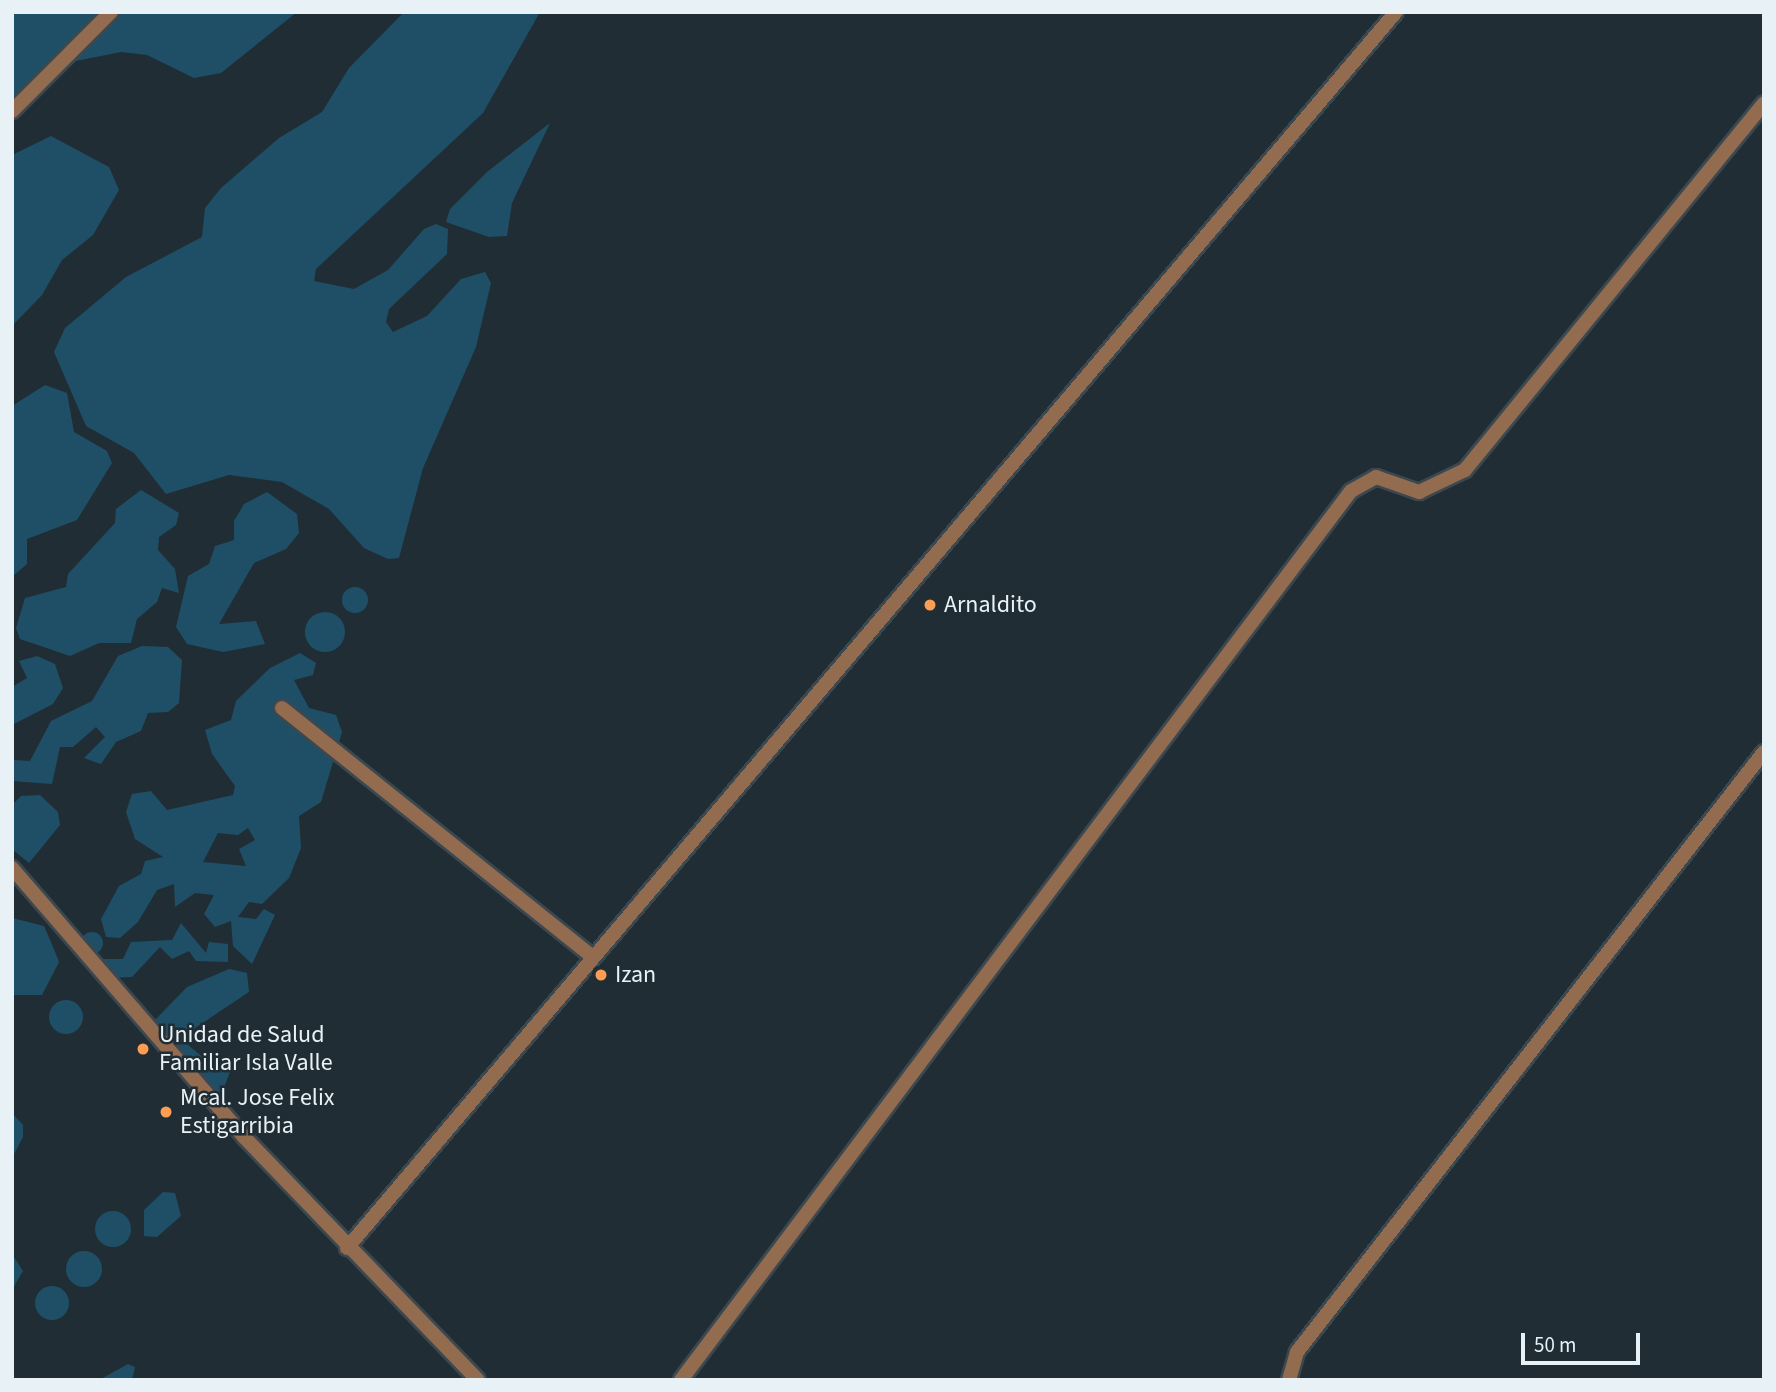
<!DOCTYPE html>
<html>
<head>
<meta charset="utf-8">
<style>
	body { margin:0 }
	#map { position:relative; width:1776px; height:1392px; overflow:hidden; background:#202d34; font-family:"Source Sans 3",sans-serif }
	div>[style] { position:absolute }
	.green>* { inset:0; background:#1f4f67 }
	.round { border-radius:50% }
	.roads { filter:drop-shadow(2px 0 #3c484f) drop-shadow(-2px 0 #3c484f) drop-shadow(0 2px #3c484f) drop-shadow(0 -2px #3c484f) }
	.minor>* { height:14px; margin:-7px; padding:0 7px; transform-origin:7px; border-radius:7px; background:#936b4f }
	.tertiary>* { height:14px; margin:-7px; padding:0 7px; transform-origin:7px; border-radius:7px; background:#936b4f }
	.dots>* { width:19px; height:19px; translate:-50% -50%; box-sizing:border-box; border:4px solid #202d34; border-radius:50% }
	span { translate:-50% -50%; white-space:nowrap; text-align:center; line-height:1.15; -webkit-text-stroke:5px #202d34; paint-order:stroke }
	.poi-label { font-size:24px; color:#e8f1f6 }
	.left { translate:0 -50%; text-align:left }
	.frame { position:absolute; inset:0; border:14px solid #e8f1f6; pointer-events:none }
	.scale { position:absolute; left:1521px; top:1333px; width:119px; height:32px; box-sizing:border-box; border:4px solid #e8f1f6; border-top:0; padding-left:9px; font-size:21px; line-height:24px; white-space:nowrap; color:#e8f1f6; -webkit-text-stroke:5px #202d34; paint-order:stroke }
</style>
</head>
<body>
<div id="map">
	<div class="green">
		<div style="clip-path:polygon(12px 12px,297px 12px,221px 73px,194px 78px,147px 55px,121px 52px,71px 62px,12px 110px)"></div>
		<div style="clip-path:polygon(404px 12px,540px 12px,483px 113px,316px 269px,314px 281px,354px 289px,388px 270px,424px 229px,436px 224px,448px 229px,447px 254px,389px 309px,386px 322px,393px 332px,427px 316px,461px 279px,485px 272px,491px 283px,476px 347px,423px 468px,399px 558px,388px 559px,364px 548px,329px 509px,282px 482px,229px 475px,166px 494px,134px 453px,86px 426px,54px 352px,65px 328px,126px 277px,202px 237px,205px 208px,221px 188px,279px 138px,322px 112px,349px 68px)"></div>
		<div style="clip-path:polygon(550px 123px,512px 203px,507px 236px,489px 237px,446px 222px,450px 209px,487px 172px)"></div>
		<div style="clip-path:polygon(51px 136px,109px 167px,119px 190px,93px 235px,62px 260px,42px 295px,12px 326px,12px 155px)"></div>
		<div style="clip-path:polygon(45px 385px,67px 393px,74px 432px,107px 451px,112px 463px,77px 520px,27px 539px,27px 564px,12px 577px,12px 406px)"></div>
		<div style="clip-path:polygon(141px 490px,179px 513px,176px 525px,159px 537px,158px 550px,175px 569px,179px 593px,162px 588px,157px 602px,137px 619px,131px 643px,99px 643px,70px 656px,20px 639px,16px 628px,25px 598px,66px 587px,68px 574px,115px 523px,116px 509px)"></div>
		<div style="clip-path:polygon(267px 492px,297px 514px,299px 533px,286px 549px,254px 563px,219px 624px,256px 621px,265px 644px,223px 652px,187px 644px,176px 627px,188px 576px,209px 564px,215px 546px,234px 540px,234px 521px,244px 504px)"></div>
		<div class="round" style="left:342px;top:587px;width:26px;height:26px"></div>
		<div class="round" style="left:305px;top:612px;width:40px;height:40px"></div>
		<div style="clip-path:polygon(142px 646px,168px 647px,182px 660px,179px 703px,168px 712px,148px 713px,141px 731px,116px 742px,101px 764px,84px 758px,105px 737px,96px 727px,73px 747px,60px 747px,52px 784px,12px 781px,12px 739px,13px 760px,30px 761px,51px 721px,92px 701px,118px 656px)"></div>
		<div style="clip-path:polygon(evenodd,300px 653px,316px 663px,313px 675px,294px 680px,309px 708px,336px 715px,342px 732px,321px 802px,299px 816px,301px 848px,289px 878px,262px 904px,249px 902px,238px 917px,256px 919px,264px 909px,275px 915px,252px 964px,233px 946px,231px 921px,215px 927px,204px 914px,214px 895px,195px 893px,175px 907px,174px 884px,157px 890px,138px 922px,120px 938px,106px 937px,101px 919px,119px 886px,141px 874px,145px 861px,163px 857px,135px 839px,126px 812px,132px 794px,151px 791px,167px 810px,233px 795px,235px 786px,212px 754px,205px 730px,231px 720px,236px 701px,270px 668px,300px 653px,248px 828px,255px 840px,239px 849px,246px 866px,203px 862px,218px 833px,238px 835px,248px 828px)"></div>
		<div style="clip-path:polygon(37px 656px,55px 664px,63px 688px,53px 704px,12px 725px,12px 687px,27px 678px,19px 661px)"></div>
		<div style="clip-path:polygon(40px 795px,58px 812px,60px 825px,29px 863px,12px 849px,12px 805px,21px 796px)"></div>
		<div style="clip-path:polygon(12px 918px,44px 926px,54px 949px,59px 962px,42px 995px,12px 995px)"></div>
		<div style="clip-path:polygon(181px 923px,206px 953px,209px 942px,228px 944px,228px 962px,196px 961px,189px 951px,172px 959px,160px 947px,132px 977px,107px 978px,103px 959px,123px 959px,131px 942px,172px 940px)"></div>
		<div class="round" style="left:81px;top:932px;width:22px;height:22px"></div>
		<div style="clip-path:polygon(229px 969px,247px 973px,249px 992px,195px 1028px,187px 1044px,206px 1060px,230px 1056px,234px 1062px,219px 1100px,153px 1022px,187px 987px)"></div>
		<div class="round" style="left:49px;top:1000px;width:34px;height:34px"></div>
		<div style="clip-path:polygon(12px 1113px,23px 1125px,23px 1137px,12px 1158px)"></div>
		<div style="clip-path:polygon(163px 1192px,175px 1193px,181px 1216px,157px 1237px,144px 1236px,144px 1210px)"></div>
		<div class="round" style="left:95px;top:1211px;width:36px;height:36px"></div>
		<div class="round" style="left:66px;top:1251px;width:36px;height:36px"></div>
		<div style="clip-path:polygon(12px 1254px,23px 1271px,12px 1290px)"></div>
		<div class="round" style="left:35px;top:1286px;width:34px;height:34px"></div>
		<div style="clip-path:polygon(128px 1364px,135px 1367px,132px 1380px,99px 1380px)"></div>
	</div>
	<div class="roads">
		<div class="minor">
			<div style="left:12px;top:111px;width:140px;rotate:-45deg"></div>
			<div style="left:282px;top:708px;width:397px;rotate:38.7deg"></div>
			<div style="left:681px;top:1380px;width:1113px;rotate:-53deg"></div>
			<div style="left:1351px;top:491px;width:29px;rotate:-29deg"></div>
			<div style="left:1376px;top:477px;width:46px;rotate:19.2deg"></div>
			<div style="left:1419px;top:492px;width:51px;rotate:-25.6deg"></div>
			<div style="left:1465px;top:470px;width:473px;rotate:-50.8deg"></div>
			<div style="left:1289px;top:1380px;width:29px;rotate:-74deg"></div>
			<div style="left:1297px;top:1352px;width:760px;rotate:-52.11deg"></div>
		</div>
		<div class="tertiary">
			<div style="left:12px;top:868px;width:355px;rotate:49.2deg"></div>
			<div style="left:244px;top:1137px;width:337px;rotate:46.1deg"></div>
			<div style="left:347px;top:1248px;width:1621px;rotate:-49.68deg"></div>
		</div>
	</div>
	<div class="dots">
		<div style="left:930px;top:605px;background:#fc9d53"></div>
		<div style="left:601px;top:975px;background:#fc9d53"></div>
		<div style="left:143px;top:1049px;background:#fc9d53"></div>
		<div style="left:166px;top:1112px;background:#fc9d53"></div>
	</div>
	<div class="poi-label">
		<span class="left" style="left:944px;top:605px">Arnaldito</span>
		<span class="left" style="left:615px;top:975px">Izan</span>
		<span class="left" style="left:159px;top:1049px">Unidad de Salud<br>Familiar Isla Valle</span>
		<span class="left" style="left:180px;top:1112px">Mcal. Jose Felix<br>Estigarribia</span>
	</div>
	<div class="frame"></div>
	<div class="scale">50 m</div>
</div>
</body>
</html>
